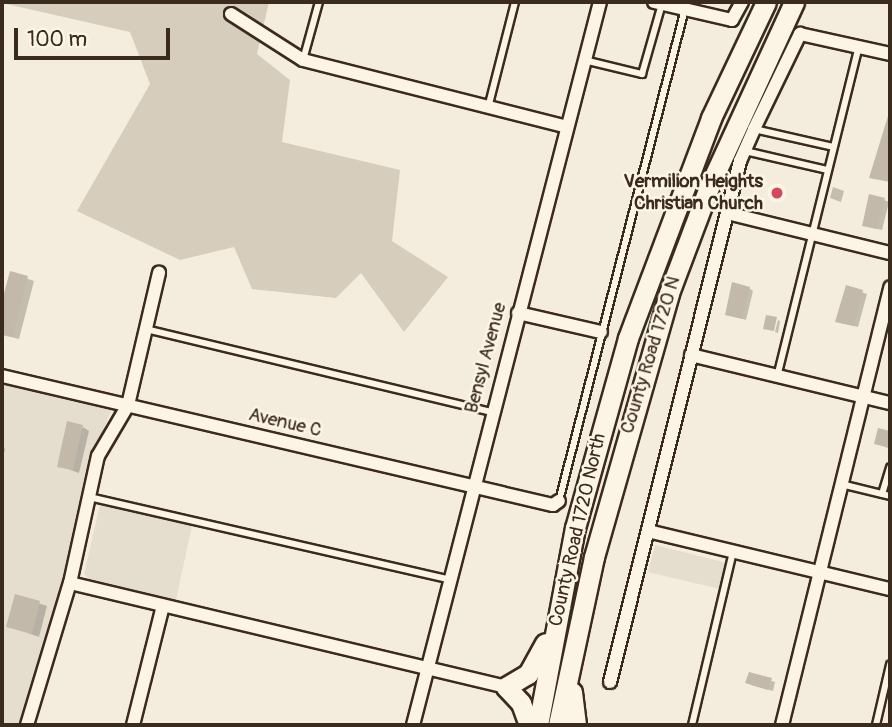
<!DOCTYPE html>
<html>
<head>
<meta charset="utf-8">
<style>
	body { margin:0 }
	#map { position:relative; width:892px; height:727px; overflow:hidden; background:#f4eddd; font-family:Pangolin,sans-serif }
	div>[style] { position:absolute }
	.built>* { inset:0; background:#e5ddce }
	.green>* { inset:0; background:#d6cdbd }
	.shadow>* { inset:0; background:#0003 }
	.building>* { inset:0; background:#c3b9aa }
	.roads { filter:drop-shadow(2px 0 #3b2a1e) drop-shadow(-2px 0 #3b2a1e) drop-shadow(0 2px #3b2a1e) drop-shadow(0 -2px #3b2a1e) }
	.lane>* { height:6px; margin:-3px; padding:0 3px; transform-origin:3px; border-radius:3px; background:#fcf5e5 }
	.street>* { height:12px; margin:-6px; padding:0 6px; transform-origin:6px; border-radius:6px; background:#fcf5e5 }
	.primary>* { height:19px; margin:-9.5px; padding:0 9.5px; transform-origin:9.5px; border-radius:9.5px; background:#fcf5e5 }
	.dots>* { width:19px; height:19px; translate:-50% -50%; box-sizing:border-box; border:4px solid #fcf5e5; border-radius:50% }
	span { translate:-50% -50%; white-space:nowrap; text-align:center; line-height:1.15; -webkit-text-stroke:5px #fcf5e5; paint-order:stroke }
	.poi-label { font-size:19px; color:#3b2a1e; font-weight:700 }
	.right { translate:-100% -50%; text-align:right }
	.street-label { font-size:19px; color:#3b2a1e }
	.frame { position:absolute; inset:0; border:4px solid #3b2a1e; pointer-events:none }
	.scale { position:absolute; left:14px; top:28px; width:156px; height:32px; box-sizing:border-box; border:4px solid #3b2a1e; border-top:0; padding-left:9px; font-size:21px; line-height:24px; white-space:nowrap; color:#3b2a1e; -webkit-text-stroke:5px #fcf5e5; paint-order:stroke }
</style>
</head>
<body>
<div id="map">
	<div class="built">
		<i style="clip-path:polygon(2px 384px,112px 409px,92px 455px,62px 588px,21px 725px,2px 725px)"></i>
		<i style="clip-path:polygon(101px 500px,193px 521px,176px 600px,90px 580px,84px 574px)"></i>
		<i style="clip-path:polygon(655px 545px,731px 564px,724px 590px,648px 572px)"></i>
	</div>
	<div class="green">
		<i style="clip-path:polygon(269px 2px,257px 54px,290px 80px,282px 142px,400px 170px,392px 241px,448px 277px,404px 332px,361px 273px,336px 298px,252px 289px,234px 247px,180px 260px,77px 211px,150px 84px,130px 32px,2px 3px)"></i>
	</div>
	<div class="shadow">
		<i style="clip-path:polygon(833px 187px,844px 191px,841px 202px,830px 198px)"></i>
		<i style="clip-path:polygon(884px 200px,889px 202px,882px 230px,868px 227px)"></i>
		<i style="clip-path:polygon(11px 273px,34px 281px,19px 339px,2px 335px,2px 308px)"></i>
		<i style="clip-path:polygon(847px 287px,867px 294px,858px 327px,841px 323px)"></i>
		<i style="clip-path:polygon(749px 288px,753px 291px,746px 320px,727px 314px)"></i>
		<i style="clip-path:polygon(778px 320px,780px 321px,778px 333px,775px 332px)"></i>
		<i style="clip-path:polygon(83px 427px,89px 431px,79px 473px,59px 466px)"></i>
		<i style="clip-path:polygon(879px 430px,890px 433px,890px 449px,876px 443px)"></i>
		<i style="clip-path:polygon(2px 447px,5px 449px,2px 462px)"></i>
		<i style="clip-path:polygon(16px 596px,47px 606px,39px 637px,8px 626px)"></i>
		<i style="clip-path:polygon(750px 674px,775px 682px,773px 691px,751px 685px)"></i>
	</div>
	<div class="building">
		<i style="clip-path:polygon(888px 116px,890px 116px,890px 182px,869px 178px)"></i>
		<i style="clip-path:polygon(869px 194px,885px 198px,877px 229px,862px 226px)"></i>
		<i style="clip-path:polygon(10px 271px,28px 276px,12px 337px,2px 334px,2px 301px)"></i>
		<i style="clip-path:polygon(732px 282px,750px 287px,742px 319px,725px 315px)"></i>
		<i style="clip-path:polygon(846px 285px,863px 290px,854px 326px,835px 322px)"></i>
		<i style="clip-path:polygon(766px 315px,777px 317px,774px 331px,763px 329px)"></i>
		<i style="clip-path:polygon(67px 421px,83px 425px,73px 470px,57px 467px)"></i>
		<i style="clip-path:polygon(878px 428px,890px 431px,886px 447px,874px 444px)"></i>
		<i style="clip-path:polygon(15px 594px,40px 601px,32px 634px,6px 627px)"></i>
		<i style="clip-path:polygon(749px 672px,772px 678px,768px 690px,745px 683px)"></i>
	</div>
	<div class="roads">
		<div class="lane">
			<i style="left:303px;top:60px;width:60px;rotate:-74.6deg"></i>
			<i style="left:584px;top:60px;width:60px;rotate:13.6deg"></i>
			<i style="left:642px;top:74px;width:73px;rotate:-74.1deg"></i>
			<i style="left:488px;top:108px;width:109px;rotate:-75.7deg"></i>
			<i style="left:754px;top:129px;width:81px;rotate:12.8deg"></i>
			<i style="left:745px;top:151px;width:84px;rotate:13deg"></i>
			<i style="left:146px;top:329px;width:356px;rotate:13.5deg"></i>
			<i style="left:777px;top:377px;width:341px;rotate:-76.1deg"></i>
			<i style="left:841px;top:484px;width:50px;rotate:13.8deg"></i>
			<i style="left:882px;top:494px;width:28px;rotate:-73deg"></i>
			<i style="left:89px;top:497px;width:368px;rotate:12.9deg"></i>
			<i style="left:559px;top:501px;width:508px;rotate:-75.64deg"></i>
			<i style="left:692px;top:725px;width:178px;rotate:-76.7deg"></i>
			<i style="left:876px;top:725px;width:62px;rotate:-76.9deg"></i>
		</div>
		<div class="street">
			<i style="left:654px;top:2px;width:80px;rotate:13deg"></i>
			<i style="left:732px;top:20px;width:21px;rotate:-61deg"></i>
			<i style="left:231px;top:14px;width:85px;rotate:32.6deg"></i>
			<i style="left:303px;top:60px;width:272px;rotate:14.2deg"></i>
			<i style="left:727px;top:213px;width:168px;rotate:13.8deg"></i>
			<i style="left:518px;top:313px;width:85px;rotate:12.9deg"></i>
			<i style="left:691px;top:355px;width:205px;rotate:13.6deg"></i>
			<i style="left:2px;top:376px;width:566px;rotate:13.18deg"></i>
			<i style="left:553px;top:505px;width:7px;rotate:-34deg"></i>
			<i style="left:648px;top:531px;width:249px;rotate:13.5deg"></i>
			<i style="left:70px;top:583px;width:448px;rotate:13.4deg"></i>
			<i style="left:610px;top:682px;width:537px;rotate:-75.99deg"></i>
			<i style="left:740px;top:161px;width:35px;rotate:-66deg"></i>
			<i style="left:754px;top:129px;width:106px;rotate:-64.2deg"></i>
			<i style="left:800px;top:34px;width:92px;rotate:12.5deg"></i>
			<i style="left:27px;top:725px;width:148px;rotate:-73.2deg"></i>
			<i style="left:70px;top:583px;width:130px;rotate:-77.6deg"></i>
			<i style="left:98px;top:456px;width:59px;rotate:-59.5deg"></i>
			<i style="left:128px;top:405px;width:136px;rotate:-76.8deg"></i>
			<i style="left:133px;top:725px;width:123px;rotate:-75.9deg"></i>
			<i style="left:413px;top:725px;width:747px;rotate:-75.5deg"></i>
			<i style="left:782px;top:725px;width:451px;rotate:-76.1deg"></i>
		</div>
		<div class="primary">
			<i style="left:572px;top:692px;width:33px;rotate:83deg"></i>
			<i style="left:529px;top:725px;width:23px;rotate:-110deg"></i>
			<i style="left:521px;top:703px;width:22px;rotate:-133deg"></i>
			<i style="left:506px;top:687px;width:26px;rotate:-31deg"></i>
			<i style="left:528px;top:674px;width:35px;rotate:-61deg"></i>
			<i style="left:538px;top:725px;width:200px;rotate:-79.4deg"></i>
			<i style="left:575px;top:528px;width:197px;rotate:-74.4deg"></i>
			<i style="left:628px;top:338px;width:235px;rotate:-69.3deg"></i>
			<i style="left:711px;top:118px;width:128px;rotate:-64.6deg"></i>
			<i style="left:558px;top:725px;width:172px;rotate:-77.9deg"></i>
			<i style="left:594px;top:557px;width:274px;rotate:-74.1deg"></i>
			<i style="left:669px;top:293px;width:113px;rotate:-69.3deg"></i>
			<i style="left:709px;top:187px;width:204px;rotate:-65.3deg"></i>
		</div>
	</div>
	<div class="dots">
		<i style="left:777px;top:193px;background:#d1495b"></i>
	</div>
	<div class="poi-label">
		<span class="right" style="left:763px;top:193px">Vermilion Heights<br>Christian Church</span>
	</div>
	<div class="street-label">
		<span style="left:651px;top:355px;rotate:-73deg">County Road 1720 N</span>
		<span style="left:486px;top:358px;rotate:-75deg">Bensyl Avenue</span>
		<span style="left:285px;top:423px;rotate:13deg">Avenue C</span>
		<span style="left:578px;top:530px;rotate:-77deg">County Road 1720 North</span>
	</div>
	<div class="frame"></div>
	<div class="scale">100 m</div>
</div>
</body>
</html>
